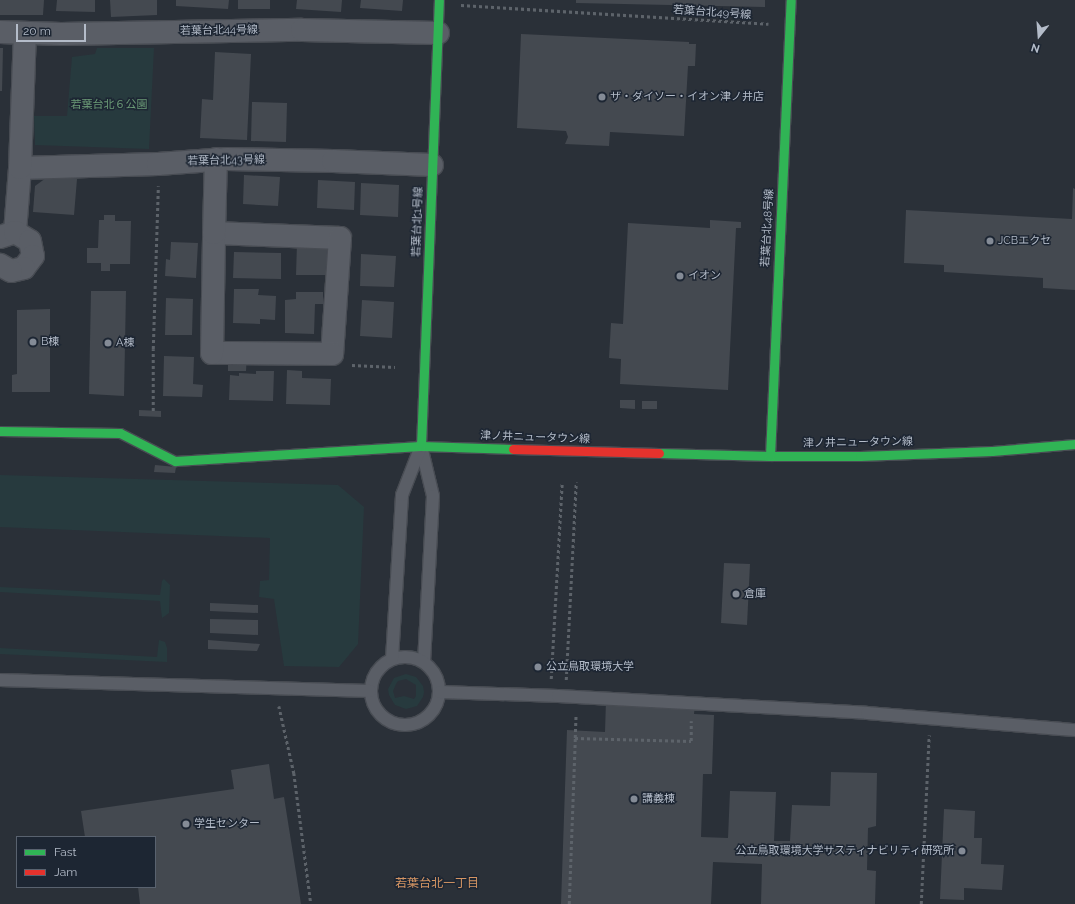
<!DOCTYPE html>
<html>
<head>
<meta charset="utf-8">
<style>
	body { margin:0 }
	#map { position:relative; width:1075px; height:904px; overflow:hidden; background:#2a3038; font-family:Raleway,"Noto Sans JP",sans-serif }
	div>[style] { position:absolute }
	.green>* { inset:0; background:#273a3e }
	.building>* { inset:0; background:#444950 }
	.path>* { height:2.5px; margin-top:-1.25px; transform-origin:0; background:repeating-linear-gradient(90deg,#5d636a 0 3px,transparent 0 6px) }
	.roads { filter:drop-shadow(1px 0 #484c53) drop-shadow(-1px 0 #484c53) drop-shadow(0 1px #484c53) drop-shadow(0 -1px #484c53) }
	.lane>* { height:12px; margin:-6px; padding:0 6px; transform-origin:6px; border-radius:6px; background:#5a5e66 }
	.lane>.ring { margin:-6px; padding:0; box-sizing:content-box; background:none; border:12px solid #5a5e66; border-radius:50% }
	.street>* { height:22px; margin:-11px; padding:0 11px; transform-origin:11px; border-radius:11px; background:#5a5e66 }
	.fast>* { height:9px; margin:-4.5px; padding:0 4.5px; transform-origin:4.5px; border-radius:4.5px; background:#30b455 }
	.jam>* { height:9px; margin:-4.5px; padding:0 4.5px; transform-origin:4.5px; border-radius:4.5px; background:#e5322d }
	.dots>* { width:11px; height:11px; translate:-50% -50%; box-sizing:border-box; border:2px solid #1d2633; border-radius:50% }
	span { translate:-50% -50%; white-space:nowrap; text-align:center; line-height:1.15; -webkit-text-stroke:3px #1d2633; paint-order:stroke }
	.street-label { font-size:11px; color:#b4bcc9 }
	.poi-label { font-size:11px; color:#b4bcc9 }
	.left { translate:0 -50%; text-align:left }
	.right { translate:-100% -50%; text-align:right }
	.park-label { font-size:11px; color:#6b9a76 }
	.neighbourhood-label { font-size:12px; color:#d59563 }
	.legend { position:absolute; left:16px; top:836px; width:140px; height:52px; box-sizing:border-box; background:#1d2633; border:1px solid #59626f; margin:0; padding:5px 7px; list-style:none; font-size:12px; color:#b4bcc9 }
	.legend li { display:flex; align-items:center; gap:8px; height:20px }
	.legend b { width:20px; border:1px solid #59626f }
	.north { position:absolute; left:1019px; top:16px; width:40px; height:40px; -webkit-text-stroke:3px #1d2633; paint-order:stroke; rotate:197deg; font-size:11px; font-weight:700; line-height:16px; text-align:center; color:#b4bcc9 }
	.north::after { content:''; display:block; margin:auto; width:14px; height:18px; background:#b4bcc9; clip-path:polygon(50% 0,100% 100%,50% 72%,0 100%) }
	.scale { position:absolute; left:16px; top:24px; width:70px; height:18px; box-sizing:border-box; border:2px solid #b4bcc9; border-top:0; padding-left:5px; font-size:12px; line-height:14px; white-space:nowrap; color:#b4bcc9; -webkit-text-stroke:3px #1d2633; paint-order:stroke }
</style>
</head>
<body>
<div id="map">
	<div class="green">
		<i style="clip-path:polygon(97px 48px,154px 48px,149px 149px,35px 145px,34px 116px,67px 116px,72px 57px,95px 54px)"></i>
		<i style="clip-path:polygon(0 475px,338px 485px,364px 507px,358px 644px,339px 667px,284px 666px,274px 599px,259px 597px,260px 581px,269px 580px,270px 538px,0 527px)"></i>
		<i style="clip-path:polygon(164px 579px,170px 585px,169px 613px,162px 618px,160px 601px,0 592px,0 587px,160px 595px,162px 581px)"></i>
		<i style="clip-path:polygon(159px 640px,165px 642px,167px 648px,167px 662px,0 654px,0 648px,157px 657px)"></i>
		<i style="clip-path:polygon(evenodd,406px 674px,416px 677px,423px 686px,424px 692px,423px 697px,417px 706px,406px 709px,395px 705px,389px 695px,388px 689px,394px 678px,406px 674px,406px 679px,416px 685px,416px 696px,414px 699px,404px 696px,395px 698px,393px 691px,396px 684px,398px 681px,406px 679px)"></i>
	</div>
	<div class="building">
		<i style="clip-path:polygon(0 0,44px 0,43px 15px,0 15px)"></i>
		<i style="clip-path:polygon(57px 0,95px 0,95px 12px,56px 11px)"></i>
		<i style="clip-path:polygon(110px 0,157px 0,157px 15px,111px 17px)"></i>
		<i style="clip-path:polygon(176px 0,229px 0,228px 9px,176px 6px)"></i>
		<i style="clip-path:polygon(238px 0,270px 0,270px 9px,238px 9px)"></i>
		<i style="clip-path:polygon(297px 0,342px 0,341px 12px,296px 9px)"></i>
		<i style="clip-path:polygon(361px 0,403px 0,402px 11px,360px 8px)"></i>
		<i style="clip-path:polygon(576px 0,765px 0,765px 7px,576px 3px)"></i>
		<i style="clip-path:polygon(521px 34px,689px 42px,689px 44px,696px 44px,695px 66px,688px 66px,684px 136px,610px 132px,609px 146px,565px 144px,568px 137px,566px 131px,517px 128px)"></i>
		<i style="clip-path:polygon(0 48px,3px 48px,2px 91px,0 91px)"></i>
		<i style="clip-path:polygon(215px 52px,251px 54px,247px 140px,200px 138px,202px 99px,213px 100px)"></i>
		<i style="clip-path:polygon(252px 102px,287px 103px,286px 142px,251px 141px)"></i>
		<i style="clip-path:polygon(244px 175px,280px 177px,278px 206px,243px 204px)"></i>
		<i style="clip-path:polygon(46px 178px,77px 179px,74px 215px,33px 212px,35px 186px)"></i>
		<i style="clip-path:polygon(318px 180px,355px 182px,354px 210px,317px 208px)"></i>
		<i style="clip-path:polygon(361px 183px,399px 185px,398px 217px,360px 215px)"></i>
		<i style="clip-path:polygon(1073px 188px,1075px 189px,1075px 290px,1043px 288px,1043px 278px,944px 272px,944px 265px,904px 263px,906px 210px,1072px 219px)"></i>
		<i style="clip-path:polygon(104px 215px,115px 215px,115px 221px,131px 221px,130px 264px,110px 264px,110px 271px,101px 271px,101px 263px,87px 263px,87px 248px,98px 248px,99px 220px,104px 220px)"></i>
		<i style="clip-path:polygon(710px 220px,741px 222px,741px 228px,736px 228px,728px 390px,620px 384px,621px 359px,609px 358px,611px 323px,623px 324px,628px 223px,710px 228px)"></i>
		<i style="clip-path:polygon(171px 242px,198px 243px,196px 278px,165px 276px,166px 259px,170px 260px)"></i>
		<i style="clip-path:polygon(297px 243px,332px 243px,332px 275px,296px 275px)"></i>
		<i style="clip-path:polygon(234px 252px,281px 253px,281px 279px,233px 278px)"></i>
		<i style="clip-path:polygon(361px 254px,396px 256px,394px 287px,360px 286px)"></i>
		<i style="clip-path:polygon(234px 289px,259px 289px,258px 295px,276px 296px,275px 320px,260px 319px,260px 324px,233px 323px)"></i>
		<i style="clip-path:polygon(91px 291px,126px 291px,124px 396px,89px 394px)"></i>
		<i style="clip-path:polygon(296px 292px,323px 292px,323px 304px,315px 304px,314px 334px,285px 333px,285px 300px,296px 299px)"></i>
		<i style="clip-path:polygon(166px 298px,193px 299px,192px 335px,165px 335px)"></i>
		<i style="clip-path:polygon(362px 300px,394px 302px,392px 338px,360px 336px)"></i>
		<i style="clip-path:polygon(50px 309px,50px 392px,12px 392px,12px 375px,17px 374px,17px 310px)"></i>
		<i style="clip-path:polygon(228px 353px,247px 353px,246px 371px,228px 371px)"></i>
		<i style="clip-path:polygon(164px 356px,194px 357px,193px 384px,203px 385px,202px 397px,163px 396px)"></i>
		<i style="clip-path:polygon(287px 370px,302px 371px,302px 378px,331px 379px,330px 405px,286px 404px)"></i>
		<i style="clip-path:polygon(256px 371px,274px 371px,273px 401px,229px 400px,230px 375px,239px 376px,239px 373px,256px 374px)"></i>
		<i style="clip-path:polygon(620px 400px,635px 400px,635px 409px,620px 408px)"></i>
		<i style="clip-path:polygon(642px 401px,657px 401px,657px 409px,642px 409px)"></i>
		<i style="clip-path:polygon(139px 410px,161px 411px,161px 417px,139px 416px)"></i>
		<i style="clip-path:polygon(155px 465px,176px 467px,175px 473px,154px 472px)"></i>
		<i style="clip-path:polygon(724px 563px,750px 564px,747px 625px,721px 623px)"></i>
		<i style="clip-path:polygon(210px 603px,258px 605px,258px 613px,210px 611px)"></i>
		<i style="clip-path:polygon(210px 619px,258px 620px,258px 635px,210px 633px)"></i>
		<i style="clip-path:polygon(208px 640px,260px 644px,257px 651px,208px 649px)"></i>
		<i style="clip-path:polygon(606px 700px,695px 704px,694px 714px,714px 715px,712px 774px,703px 774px,701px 837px,728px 838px,730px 791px,776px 792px,774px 841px,790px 841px,792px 805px,830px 806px,831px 772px,877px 773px,876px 826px,868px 828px,867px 870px,876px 871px,875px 904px,761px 904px,762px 864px,713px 862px,711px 904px,561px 904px,567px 730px,605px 732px)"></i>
		<i style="clip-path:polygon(269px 764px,274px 799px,284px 797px,301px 904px,140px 904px,138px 887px,155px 887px,155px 837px,85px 837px,81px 811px,234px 789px,231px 770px)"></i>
		<i style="clip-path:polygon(944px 809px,975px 811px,974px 838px,982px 838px,981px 864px,1004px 865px,1002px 890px,964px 888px,964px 900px,940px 899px)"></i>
	</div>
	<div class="path">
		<i style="left:461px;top:5px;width:308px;rotate:3.5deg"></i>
		<i style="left:352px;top:365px;width:43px;rotate:2.7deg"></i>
		<i style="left:153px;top:411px;width:62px;rotate:-90deg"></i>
		<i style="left:153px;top:349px;width:163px;rotate:-88.2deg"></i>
		<i style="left:551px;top:679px;width:197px;rotate:-86.8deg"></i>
		<i style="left:566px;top:680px;width:198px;rotate:-87.1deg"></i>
		<i style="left:279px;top:706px;width:69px;rotate:77.4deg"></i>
		<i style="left:294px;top:773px;width:132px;rotate:82.6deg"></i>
		<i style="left:575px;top:738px;width:23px;rotate:-88deg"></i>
		<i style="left:569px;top:904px;width:166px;rotate:-87.9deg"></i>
		<i style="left:575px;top:738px;width:116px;rotate:1.5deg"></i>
		<i style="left:691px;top:741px;width:20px;rotate:-90deg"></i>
		<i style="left:921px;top:904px;width:169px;rotate:-87.3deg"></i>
	</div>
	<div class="roads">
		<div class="lane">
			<i style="left:421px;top:446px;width:51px;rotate:76.5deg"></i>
			<i style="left:433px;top:496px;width:166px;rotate:93.1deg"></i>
			<i class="ring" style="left:371px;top:657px;width:56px;height:56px"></i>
			<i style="left:392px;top:659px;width:164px;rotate:-86.5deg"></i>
			<i style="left:402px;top:495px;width:53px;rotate:-68.8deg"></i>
			<i style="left:0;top:680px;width:370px;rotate:1.7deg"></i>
			<i style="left:440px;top:692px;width:118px;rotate:1.9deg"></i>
			<i style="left:558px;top:696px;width:309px;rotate:3.1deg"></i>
			<i style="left:867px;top:713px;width:209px;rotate:4.7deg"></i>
		</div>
		<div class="street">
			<i style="left:0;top:32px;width:61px;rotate:1.9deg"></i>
			<i style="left:61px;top:34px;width:241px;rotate:-1deg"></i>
			<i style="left:302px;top:30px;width:136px;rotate:1.3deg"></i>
			<i style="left:20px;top:168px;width:138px;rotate:-1.7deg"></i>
			<i style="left:158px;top:164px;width:69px;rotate:-4.1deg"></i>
			<i style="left:227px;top:159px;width:106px;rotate:1.1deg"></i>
			<i style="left:333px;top:161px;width:99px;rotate:2.3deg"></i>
			<i style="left:15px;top:232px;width:64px;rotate:-85.5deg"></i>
			<i style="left:20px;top:168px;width:135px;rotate:-87.9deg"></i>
			<i style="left:214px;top:233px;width:126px;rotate:2.3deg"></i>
			<i style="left:340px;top:238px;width:116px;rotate:93.9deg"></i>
			<i style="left:332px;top:354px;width:120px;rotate:-179.5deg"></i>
			<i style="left:212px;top:353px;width:120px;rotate:-89deg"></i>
			<i style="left:214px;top:233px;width:74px;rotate:-88.5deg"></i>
			<i style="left:0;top:237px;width:16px;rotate:-18deg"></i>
			<i style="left:15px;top:232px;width:17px;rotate:31deg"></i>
			<i style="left:30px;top:241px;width:15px;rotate:79deg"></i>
			<i style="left:33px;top:256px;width:15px;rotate:127deg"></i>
			<i style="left:24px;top:268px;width:13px;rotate:167deg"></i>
			<i style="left:11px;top:271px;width:13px;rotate:-151deg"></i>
		</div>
		<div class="fast">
			<i style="left:0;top:431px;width:120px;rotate:1deg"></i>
			<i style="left:120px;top:433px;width:62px;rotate:27deg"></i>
			<i style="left:175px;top:461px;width:246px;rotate:-3.5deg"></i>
			<i style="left:421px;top:446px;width:92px;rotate:1.9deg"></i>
			<i style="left:421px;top:446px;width:446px;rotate:-87.7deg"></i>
			<i style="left:659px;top:453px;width:111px;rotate:1.5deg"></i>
			<i style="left:770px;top:456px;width:90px"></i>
			<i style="left:860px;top:456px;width:132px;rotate:-2.2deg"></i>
			<i style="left:992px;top:451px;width:83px;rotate:-4.8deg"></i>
			<i style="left:770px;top:456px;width:456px;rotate:-87.4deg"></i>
		</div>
		<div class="jam">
			<i style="left:513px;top:449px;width:146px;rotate:1.6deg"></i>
		</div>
	</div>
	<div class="dots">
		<i style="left:602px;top:97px;background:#848b96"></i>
		<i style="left:990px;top:241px;background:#848b96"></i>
		<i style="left:680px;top:276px;background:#848b96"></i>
		<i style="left:33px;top:342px;background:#848b96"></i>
		<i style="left:108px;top:343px;background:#848b96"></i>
		<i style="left:736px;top:594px;background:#848b96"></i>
		<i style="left:538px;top:667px;background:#848b96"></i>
		<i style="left:634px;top:799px;background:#848b96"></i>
		<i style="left:186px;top:824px;background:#848b96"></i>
		<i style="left:962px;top:851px;background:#848b96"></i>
	</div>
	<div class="street-label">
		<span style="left:712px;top:13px;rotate:4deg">若葉台北49号線</span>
		<span style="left:219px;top:31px;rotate:-1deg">若葉台北44号線</span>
		<span style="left:226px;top:161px;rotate:-1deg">若葉台北43号線</span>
		<span style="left:418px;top:222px;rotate:-88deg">若葉台北1号線</span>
		<span style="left:768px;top:228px;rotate:-87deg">若葉台北48号線</span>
		<span style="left:535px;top:438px;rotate:2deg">津ノ井ニュータウン線</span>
		<span style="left:858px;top:443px;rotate:-1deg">津ノ井ニュータウン線</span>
	</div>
	<div class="poi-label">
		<span class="left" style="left:610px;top:97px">ザ・ダイソー・イオン津ノ井店</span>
		<span class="left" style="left:998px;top:241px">JCBエクセ</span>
		<span class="left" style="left:688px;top:276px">イオン</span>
		<span class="left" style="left:41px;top:342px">B棟</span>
		<span class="left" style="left:116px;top:343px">A棟</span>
		<span class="left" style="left:744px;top:594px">倉庫</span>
		<span class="left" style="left:546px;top:667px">公立鳥取環境大学</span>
		<span class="left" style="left:642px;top:799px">講義棟</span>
		<span class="left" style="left:194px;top:824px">学生センター</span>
		<span class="right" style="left:954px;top:851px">公立鳥取環境大学サスティナビリティ研究所</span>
	</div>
	<div class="park-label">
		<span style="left:109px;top:105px">若葉台北６公園</span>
	</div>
	<div class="neighbourhood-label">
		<span style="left:437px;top:884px">若葉台北一丁目</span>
	</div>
	<ul class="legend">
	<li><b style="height:5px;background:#30b455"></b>Fast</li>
	<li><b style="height:5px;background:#e5322d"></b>Jam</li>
	</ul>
	<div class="north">N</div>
	<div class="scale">20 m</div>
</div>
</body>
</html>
